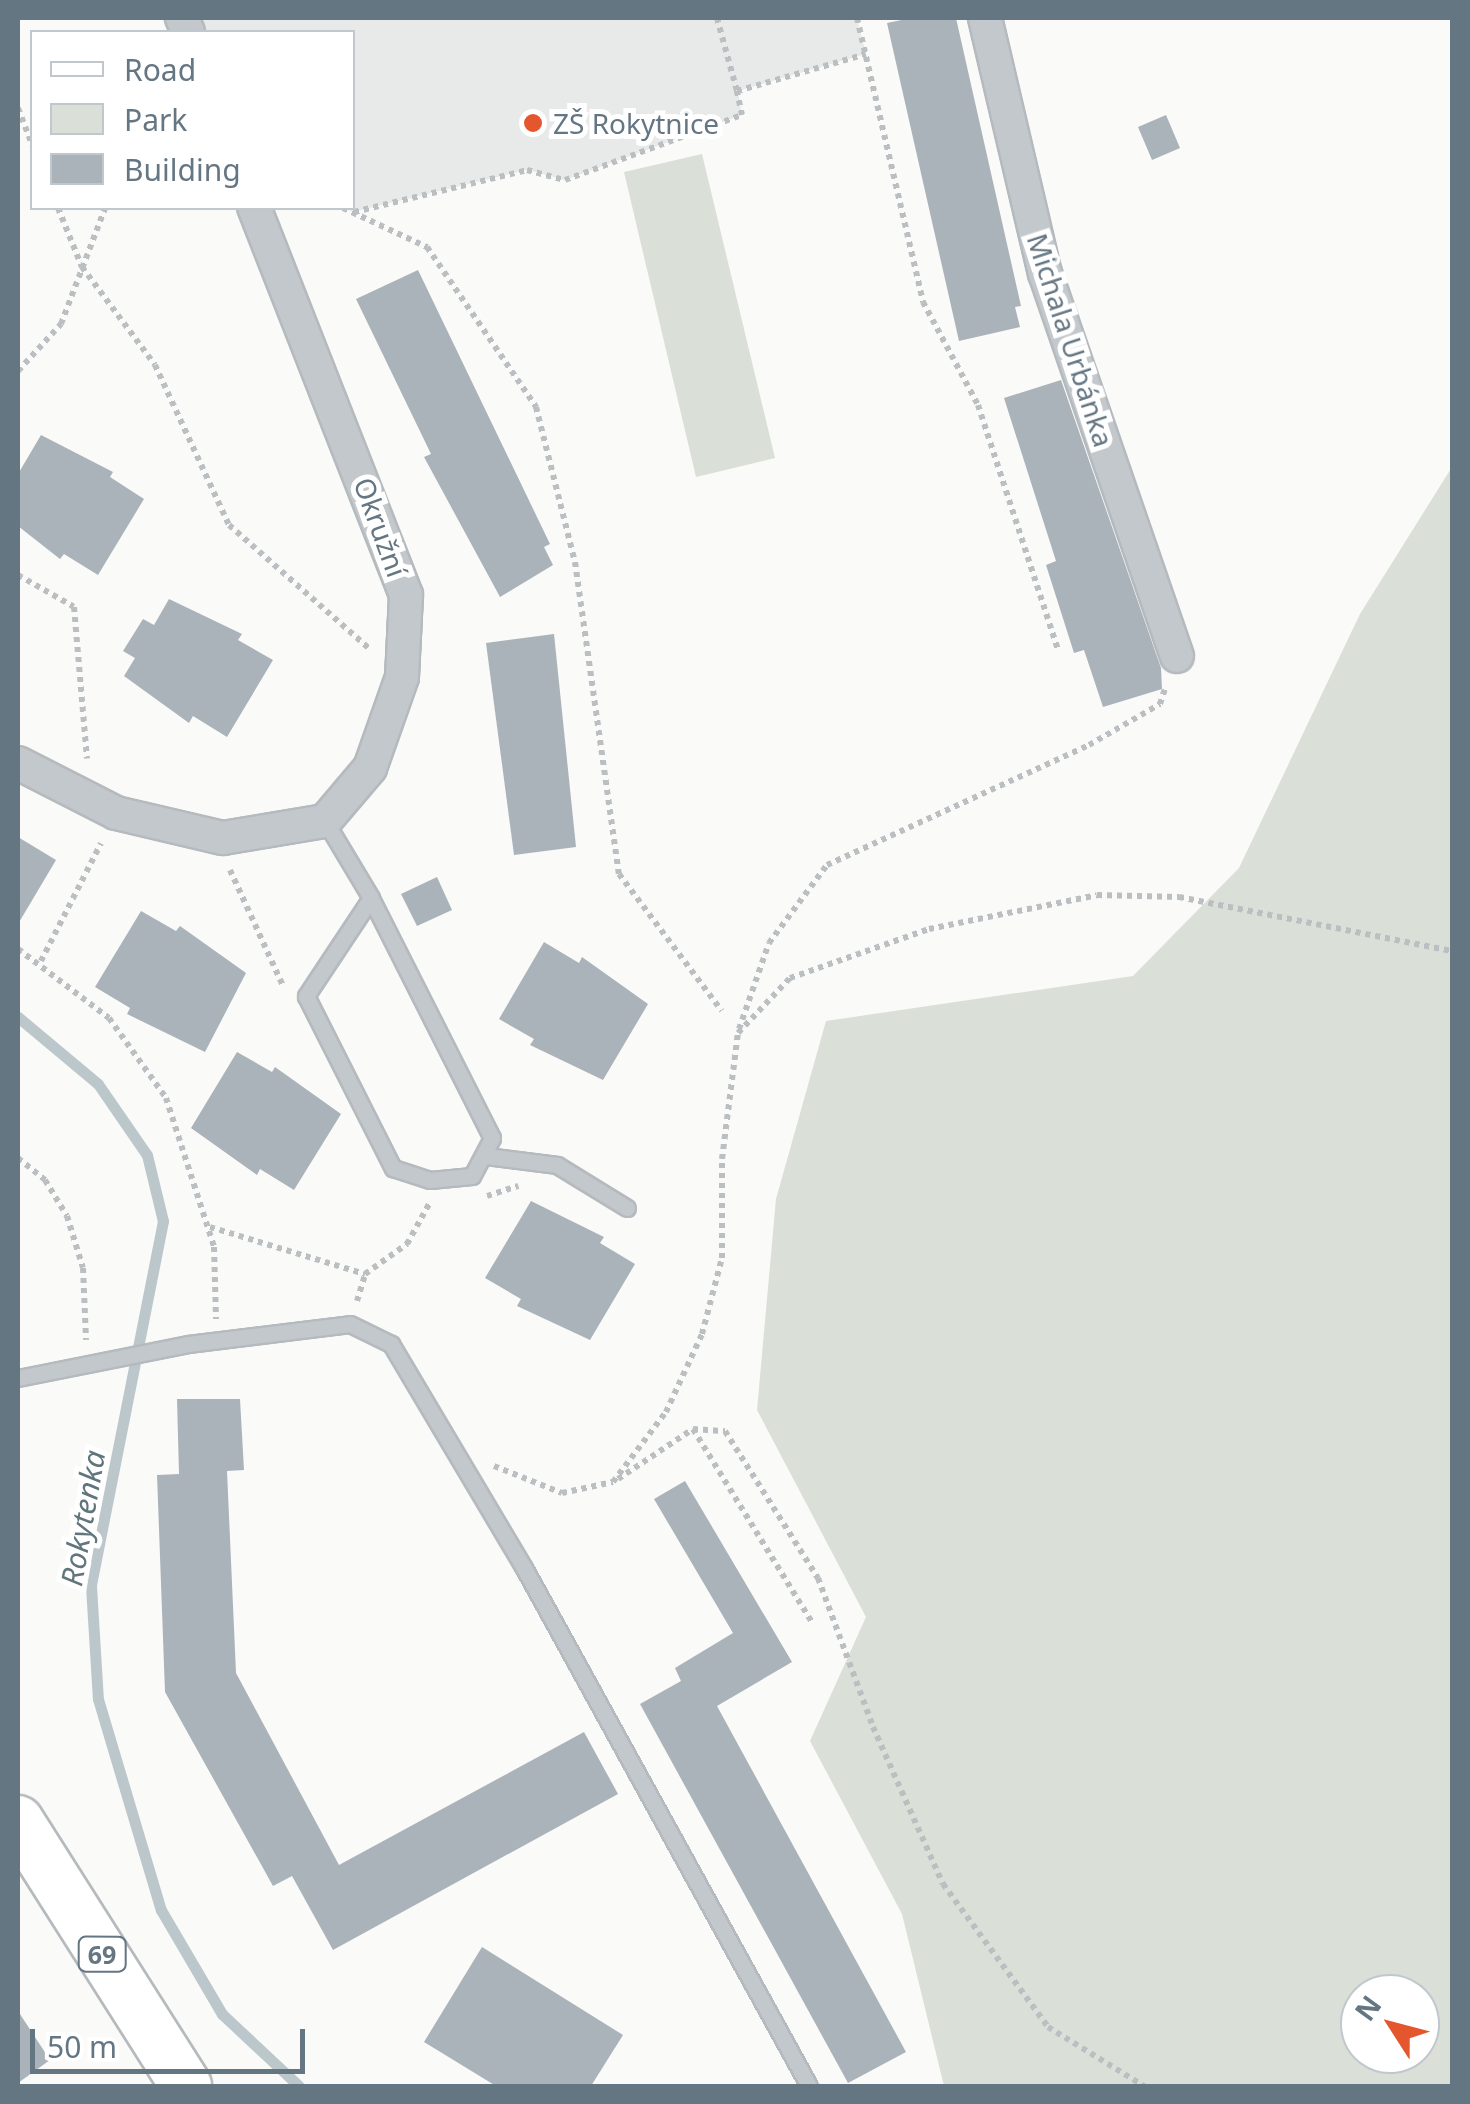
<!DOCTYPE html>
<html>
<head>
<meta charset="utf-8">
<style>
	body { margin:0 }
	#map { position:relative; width:1470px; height:2104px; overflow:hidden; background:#fafaf8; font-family:"Noto Sans",sans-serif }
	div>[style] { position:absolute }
	.built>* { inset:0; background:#e8e9e9 }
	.green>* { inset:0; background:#dadfd7 }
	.stream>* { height:11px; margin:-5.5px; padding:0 5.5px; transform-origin:5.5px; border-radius:5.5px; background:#bbc7cb }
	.building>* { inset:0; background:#aab3b9 }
	.path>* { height:6px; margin-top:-3px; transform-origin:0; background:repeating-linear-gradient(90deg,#bbbfc2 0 5px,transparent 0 10px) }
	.roads { filter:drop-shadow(2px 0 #b5babe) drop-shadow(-2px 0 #b5babe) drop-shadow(0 2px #b5babe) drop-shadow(0 -2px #b5babe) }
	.lane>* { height:15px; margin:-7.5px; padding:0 7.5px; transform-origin:7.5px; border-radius:7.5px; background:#c3c8cc }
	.street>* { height:32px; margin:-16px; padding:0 16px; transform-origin:16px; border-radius:16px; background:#c3c8cc }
	.primary>* { height:50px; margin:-25px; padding:0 25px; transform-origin:25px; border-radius:25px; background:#fff }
	.dots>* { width:28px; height:28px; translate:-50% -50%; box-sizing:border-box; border:5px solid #fff; border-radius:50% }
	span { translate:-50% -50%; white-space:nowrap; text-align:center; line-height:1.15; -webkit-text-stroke:10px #fff; paint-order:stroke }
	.shield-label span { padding:2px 8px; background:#fff; border:2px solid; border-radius:8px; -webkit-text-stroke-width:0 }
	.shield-label { font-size:25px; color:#657683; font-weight:700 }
	.poi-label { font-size:28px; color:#657683 }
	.left { translate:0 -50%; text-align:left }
	.street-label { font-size:28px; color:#657683 }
	.water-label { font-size:30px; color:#60757c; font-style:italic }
	.frame { position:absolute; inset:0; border:20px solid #657683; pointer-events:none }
	.legend { position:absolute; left:30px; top:30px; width:325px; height:180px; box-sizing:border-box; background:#fff; border:2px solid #c1c8cd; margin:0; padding:12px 18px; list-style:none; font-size:30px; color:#657683 }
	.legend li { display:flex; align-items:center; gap:20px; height:50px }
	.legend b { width:50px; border:2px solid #c1c8cd }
	.north { position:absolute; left:1340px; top:1974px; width:100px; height:100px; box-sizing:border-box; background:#fff; border:2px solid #c1c8cd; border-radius:50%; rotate:306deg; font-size:28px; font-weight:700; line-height:40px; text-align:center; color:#657683 }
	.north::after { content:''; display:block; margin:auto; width:35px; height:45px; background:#e4572e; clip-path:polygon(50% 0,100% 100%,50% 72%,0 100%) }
	.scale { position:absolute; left:30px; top:2029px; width:275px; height:45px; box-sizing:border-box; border:5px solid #657683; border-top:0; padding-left:12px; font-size:30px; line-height:35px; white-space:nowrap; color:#657683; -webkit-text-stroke:8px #fff; paint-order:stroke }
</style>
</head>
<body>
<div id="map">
	<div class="built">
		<i style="clip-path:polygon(181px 18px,857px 18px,866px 54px,738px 91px,742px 115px,565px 180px,527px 170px,353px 212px,343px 208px,352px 208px,352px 32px,187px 32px)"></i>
	</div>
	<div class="green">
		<i style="clip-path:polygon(702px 154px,775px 458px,696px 477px,624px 172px)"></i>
		<i style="clip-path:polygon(evenodd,1452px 467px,1452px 2086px,944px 2086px,902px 1914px,810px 1741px,866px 1617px,757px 1410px,776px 1199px,826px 1021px,1133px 976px,1239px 868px,1360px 614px,1452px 467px,1420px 1994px,1420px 2054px,1360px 2054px,1360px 1994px,1420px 1994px)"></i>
	</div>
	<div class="stream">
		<i style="left:18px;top:1017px;width:104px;rotate:39.9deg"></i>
		<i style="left:98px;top:1084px;width:86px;rotate:55.4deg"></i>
		<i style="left:147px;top:1155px;width:68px;rotate:76.4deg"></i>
		<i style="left:163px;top:1221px;width:372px;rotate:101.2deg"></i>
		<i style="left:91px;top:1586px;width:113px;rotate:86.5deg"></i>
		<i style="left:98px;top:1699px;width:220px;rotate:73.4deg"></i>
		<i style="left:161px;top:1910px;width:121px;rotate:59.6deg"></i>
		<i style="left:222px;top:2014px;width:105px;rotate:43.1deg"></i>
	</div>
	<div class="building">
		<i style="clip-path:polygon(911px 18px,956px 18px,1021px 306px,1015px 307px,1020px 327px,959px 341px,887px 23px)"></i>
		<i style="clip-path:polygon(1166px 115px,1180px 148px,1152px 160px,1138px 127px)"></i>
		<i style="clip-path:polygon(418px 270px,550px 544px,544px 547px,553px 565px,500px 597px,424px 457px,431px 454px,356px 299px)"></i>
		<i style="clip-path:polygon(1061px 380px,1161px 668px,1162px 689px,1103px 707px,1084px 650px,1074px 653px,1046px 565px,1056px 561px,1004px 398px)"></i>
		<i style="clip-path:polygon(41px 435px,113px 472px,110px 477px,144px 499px,98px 575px,64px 554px,60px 559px,18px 526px,18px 474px)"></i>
		<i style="clip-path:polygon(169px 599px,242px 634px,238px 640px,273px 660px,227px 737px,193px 716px,189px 723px,124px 676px,135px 658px,123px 651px,143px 619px,154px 625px)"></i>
		<i style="clip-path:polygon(554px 634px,576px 847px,514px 855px,486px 643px)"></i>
		<i style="clip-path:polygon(18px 837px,56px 860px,18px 924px)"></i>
		<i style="clip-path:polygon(437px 877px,452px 910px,417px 926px,401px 894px)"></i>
		<i style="clip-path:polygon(141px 911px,176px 931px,180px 926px,246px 973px,205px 1052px,127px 1014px,130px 1008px,95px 987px)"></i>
		<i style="clip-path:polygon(544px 942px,579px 963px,582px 957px,648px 1004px,603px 1080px,530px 1045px,534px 1039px,499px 1019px)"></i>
		<i style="clip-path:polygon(237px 1052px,272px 1072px,275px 1067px,341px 1114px,294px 1190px,260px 1169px,257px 1175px,191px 1128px)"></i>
		<i style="clip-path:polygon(531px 1201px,604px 1237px,600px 1243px,635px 1264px,590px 1340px,517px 1306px,521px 1299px,485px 1278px)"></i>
		<i style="clip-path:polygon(177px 1399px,240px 1399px,244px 1470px,227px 1471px,236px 1673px,339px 1865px,584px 1732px,618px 1794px,333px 1950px,292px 1876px,273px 1886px,165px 1692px,157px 1475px,179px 1474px)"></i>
		<i style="clip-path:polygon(685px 1481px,792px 1662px,717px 1706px,906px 2052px,848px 2083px,640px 1704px,681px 1681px,675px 1668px,733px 1633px,654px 1499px)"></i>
		<i style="clip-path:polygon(482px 1947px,623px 2035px,591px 2086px,496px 2086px,424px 2042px)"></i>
		<i style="clip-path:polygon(18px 2011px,50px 2060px,18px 2083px)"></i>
	</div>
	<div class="path">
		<i style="left:717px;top:18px;width:76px;rotate:74.7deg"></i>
		<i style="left:737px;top:91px;width:134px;rotate:-16deg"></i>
		<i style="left:857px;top:18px;width:292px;rotate:76.9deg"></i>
		<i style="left:923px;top:302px;width:117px;rotate:61.9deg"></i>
		<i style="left:978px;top:405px;width:258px;rotate:71.9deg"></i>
		<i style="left:18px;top:108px;width:40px;rotate:69deg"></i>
		<i style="left:58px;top:208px;width:64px;rotate:67.9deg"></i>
		<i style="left:82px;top:267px;width:122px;rotate:53.3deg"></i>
		<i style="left:155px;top:365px;width:176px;rotate:65.2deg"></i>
		<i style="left:229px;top:525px;width:189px;rotate:41.4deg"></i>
		<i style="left:343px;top:208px;width:93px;rotate:24.9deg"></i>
		<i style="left:427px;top:247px;width:194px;rotate:55.7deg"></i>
		<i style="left:536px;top:407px;width:160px;rotate:75.9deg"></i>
		<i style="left:575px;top:562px;width:315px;rotate:82deg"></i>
		<i style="left:619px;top:874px;width:171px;rotate:53.1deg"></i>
		<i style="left:354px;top:212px;width:178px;rotate:-13.6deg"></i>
		<i style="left:527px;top:170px;width:39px;rotate:15deg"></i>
		<i style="left:565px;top:180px;width:189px;rotate:-20.2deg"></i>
		<i style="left:742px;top:115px;width:25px;rotate:-102deg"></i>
		<i style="left:18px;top:371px;width:64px;rotate:-47.5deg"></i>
		<i style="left:61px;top:324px;width:124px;rotate:-69.2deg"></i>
		<i style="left:18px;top:575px;width:64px;rotate:29.7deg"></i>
		<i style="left:74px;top:607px;width:152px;rotate:85.1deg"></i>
		<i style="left:230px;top:870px;width:128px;rotate:65.4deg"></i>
		<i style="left:18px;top:949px;width:114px;rotate:37.2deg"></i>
		<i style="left:109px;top:1018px;width:98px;rotate:54.5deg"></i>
		<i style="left:166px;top:1098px;width:157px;rotate:72.1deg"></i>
		<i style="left:214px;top:1247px;width:72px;rotate:88.4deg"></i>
		<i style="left:41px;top:961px;width:132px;rotate:-63deg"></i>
		<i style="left:739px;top:1029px;width:91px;rotate:-70.8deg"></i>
		<i style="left:769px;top:943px;width:97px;rotate:-53.4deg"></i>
		<i style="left:827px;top:865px;width:288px;rotate:-24.6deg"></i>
		<i style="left:1089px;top:745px;width:82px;rotate:-30deg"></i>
		<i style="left:1160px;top:704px;width:20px;rotate:-72deg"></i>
		<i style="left:18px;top:1158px;width:35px;rotate:39deg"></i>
		<i style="left:45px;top:1180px;width:42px;rotate:58.6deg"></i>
		<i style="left:67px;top:1216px;width:54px;rotate:72.9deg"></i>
		<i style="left:83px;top:1268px;width:72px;rotate:87.6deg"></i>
		<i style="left:487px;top:1196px;width:33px;rotate:-18deg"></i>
		<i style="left:210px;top:1227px;width:162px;rotate:16.9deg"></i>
		<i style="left:365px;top:1274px;width:52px;rotate:-35.5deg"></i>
		<i style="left:407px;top:1244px;width:46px;rotate:-61.2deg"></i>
		<i style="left:357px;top:1301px;width:28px;rotate:-73deg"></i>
		<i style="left:693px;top:1429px;width:32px;rotate:4deg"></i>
		<i style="left:725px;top:1431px;width:174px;rotate:57.7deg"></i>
		<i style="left:818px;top:1578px;width:159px;rotate:69.7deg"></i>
		<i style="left:873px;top:1727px;width:172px;rotate:66deg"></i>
		<i style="left:943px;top:1884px;width:177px;rotate:53.7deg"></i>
		<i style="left:1048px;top:2027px;width:113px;rotate:31.6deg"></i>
		<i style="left:494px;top:1466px;width:73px;rotate:21.7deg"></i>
		<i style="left:562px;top:1493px;width:52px;rotate:-12.2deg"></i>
		<i style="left:613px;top:1482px;width:88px;rotate:-52.9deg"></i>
		<i style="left:666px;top:1412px;width:86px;rotate:-65.2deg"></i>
		<i style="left:702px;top:1334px;width:79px;rotate:-75.3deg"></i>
		<i style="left:722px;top:1258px;width:99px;rotate:-90deg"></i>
		<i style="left:722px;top:1159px;width:127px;rotate:-82.8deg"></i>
		<i style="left:738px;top:1033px;width:76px;rotate:-46.6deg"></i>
		<i style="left:790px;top:978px;width:147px;rotate:-19.4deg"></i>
		<i style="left:929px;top:929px;width:171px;rotate:-11.4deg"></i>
		<i style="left:1097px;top:895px;width:82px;rotate:1.4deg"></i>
		<i style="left:1179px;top:897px;width:278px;rotate:11.2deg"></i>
		<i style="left:618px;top:1479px;width:90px;rotate:-33.7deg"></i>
		<i style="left:693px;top:1429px;width:229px;rotate:58.4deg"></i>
	</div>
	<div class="roads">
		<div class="lane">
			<i style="left:325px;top:821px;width:90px;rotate:59.1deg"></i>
			<i style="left:371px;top:898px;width:118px;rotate:123.6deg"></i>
			<i style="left:306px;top:996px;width:193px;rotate:63.2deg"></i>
			<i style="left:393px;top:1168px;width:39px;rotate:18deg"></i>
			<i style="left:430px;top:1180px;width:42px;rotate:-5.4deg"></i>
			<i style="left:472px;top:1176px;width:43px;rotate:-62.2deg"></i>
			<i style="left:492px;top:1138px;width:269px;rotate:-116.8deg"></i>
			<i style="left:486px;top:1156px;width:72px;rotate:7.2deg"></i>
			<i style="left:557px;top:1165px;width:82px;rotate:31.6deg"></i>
			<i style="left:18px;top:1378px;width:173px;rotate:-11.3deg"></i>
			<i style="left:188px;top:1344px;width:163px;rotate:-7deg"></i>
			<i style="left:350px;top:1324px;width:46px;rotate:26deg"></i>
			<i style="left:391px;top:1344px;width:261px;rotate:59.3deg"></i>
			<i style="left:524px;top:1568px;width:591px;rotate:61.18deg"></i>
		</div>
		<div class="street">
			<i style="left:182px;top:18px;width:15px;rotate:67deg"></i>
			<i style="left:985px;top:18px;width:262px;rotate:76.8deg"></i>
			<i style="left:1045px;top:273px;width:405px;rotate:71deg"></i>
			<i style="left:18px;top:763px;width:110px;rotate:27deg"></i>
			<i style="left:116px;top:813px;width:110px;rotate:13.2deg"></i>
			<i style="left:223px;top:838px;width:103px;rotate:-9.5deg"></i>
			<i style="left:325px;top:821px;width:70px;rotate:-49.7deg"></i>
			<i style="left:370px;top:768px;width:96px;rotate:-70.6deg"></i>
			<i style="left:402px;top:677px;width:82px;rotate:-87.2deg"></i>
			<i style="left:406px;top:595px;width:416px;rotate:-111.4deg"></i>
		</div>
		<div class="primary">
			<i style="left:18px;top:1821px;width:314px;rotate:57.6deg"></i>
		</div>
	</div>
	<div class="dots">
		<i style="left:533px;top:123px;background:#e4572e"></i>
	</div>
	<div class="shield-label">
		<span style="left:102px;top:1954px">69</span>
	</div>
	<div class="poi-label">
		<span class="left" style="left:553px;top:123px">ZŠ Rokytnice</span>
	</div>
	<div class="street-label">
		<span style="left:1071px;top:340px;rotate:72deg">Michala Urbánka</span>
		<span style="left:381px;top:527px;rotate:70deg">Okružní</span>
	</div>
	<div class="water-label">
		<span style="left:83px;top:1518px;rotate:-80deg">Rokytenka</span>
	</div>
	<div class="frame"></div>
	<ul class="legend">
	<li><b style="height:12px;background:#fff"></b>Road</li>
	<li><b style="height:28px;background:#dadfd7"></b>Park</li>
	<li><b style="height:28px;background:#aab3b9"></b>Building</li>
	</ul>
	<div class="north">N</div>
	<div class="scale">50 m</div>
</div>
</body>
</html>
